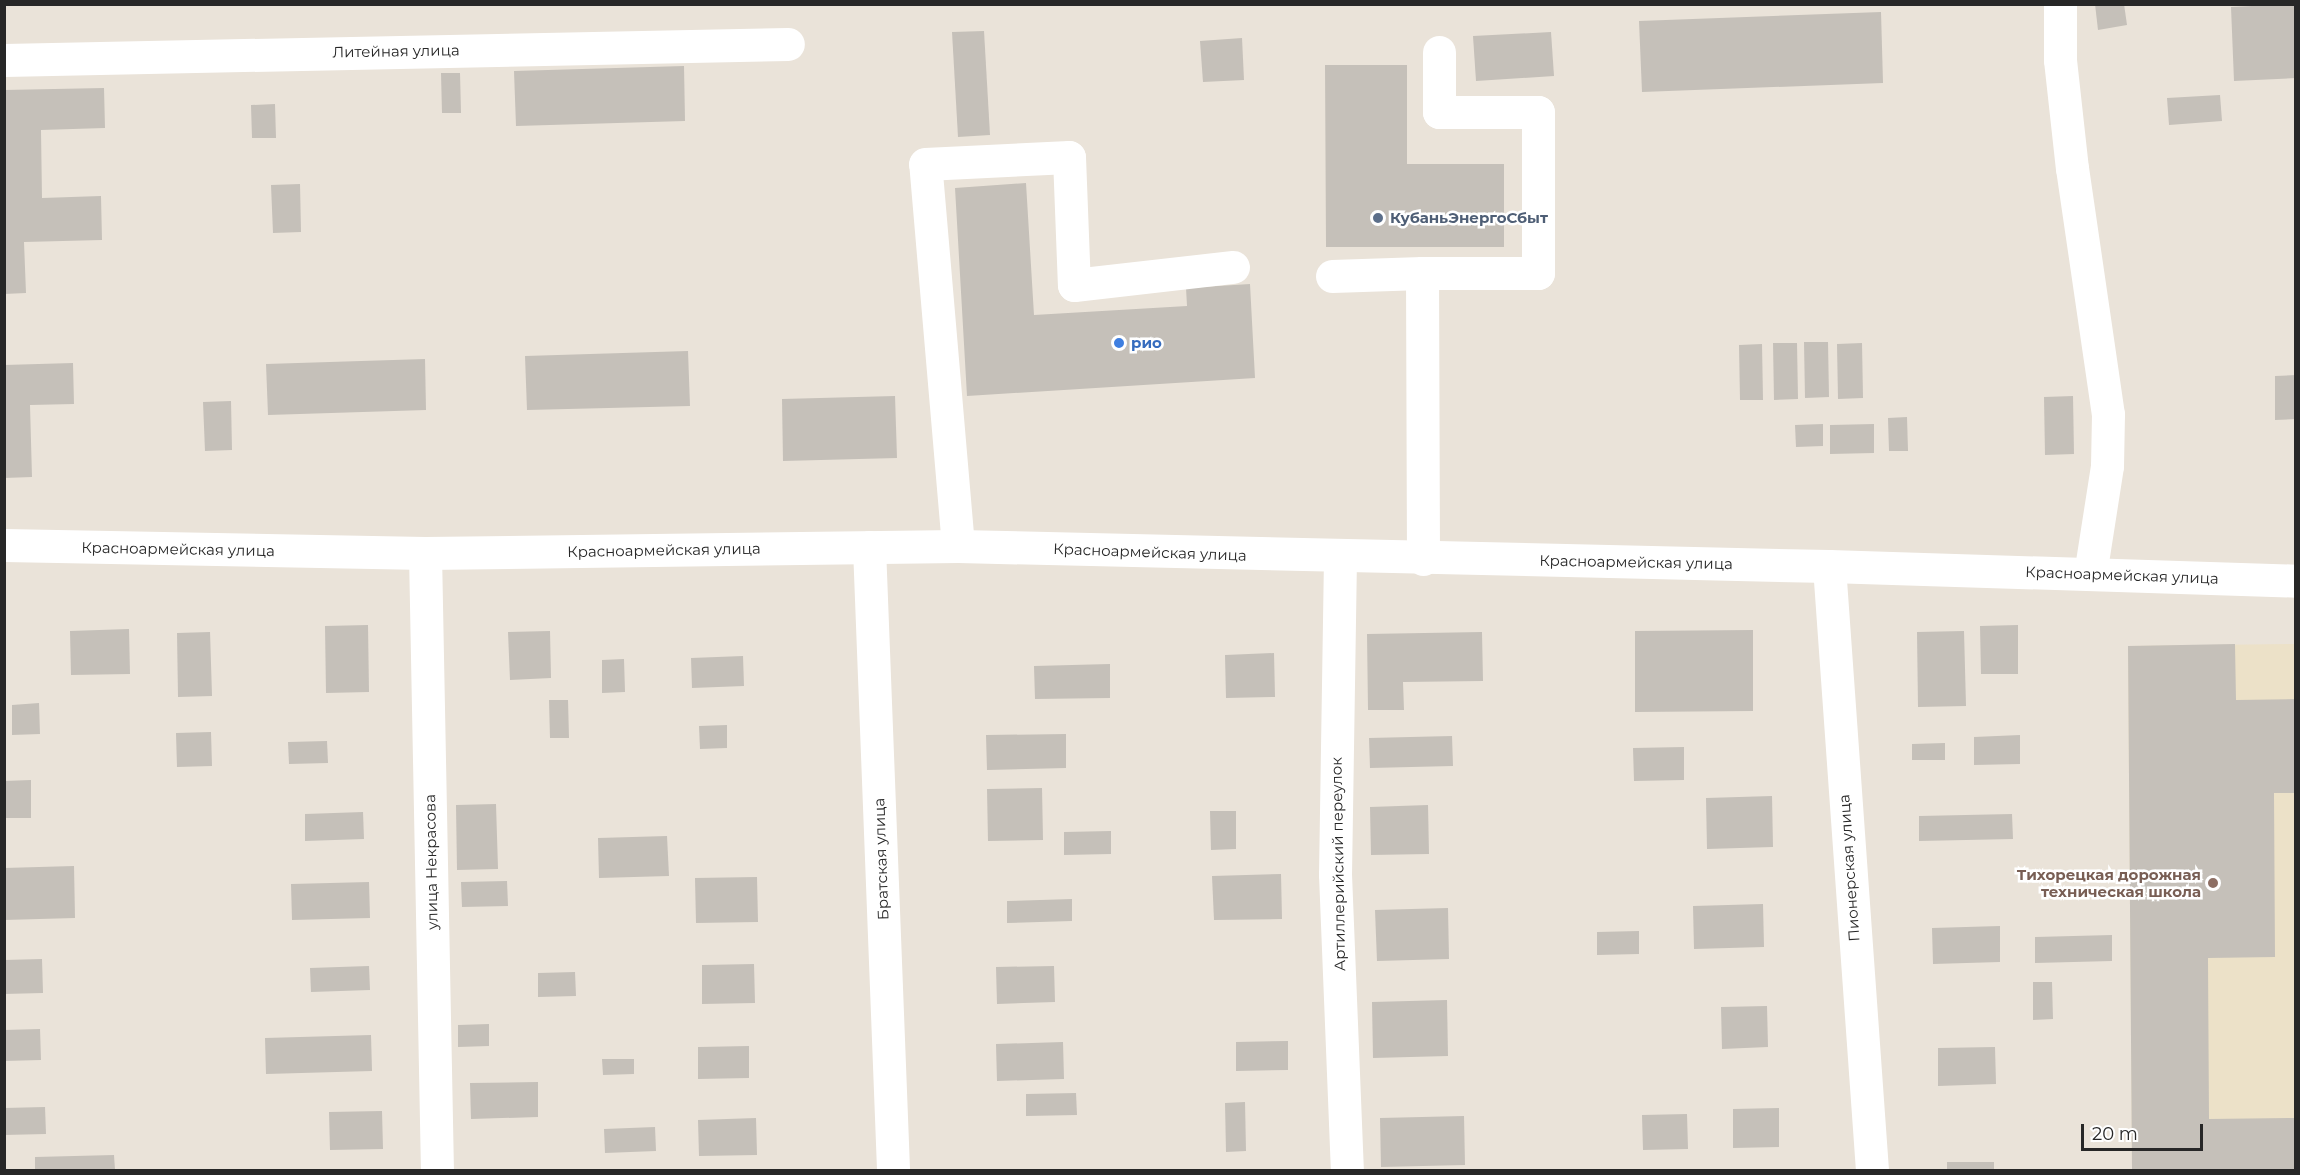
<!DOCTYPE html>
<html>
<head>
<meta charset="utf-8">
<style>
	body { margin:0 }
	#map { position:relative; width:2300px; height:1175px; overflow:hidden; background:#eae3d9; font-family:Montserrat,sans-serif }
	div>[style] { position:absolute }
	.education>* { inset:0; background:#ece1c8 }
	.building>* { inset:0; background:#c5c0b9 }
	.minor>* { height:33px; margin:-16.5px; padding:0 16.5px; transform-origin:16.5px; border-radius:16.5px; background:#fff }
	.dots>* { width:16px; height:16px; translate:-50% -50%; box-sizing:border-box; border:3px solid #fff; border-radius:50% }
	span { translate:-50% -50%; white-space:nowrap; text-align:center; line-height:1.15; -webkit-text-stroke:5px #fff; paint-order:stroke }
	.street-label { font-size:15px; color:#272727 }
	.service-label { font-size:15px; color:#4e5e75; font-weight:700 }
	.left { translate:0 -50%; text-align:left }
	.shop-label { font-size:15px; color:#366cbe; font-weight:700 }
	.education-label { font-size:15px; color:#785e54; font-weight:700 }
	.right { translate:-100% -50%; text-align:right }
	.frame { position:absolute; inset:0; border:6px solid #272727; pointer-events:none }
	.scale { position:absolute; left:2081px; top:1124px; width:122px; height:27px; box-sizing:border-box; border:3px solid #272727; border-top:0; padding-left:8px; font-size:18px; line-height:21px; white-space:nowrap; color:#272727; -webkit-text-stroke:4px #fff; paint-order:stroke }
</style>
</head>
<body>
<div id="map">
	<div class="education">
		<i style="clip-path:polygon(2295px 644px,2295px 1170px,2132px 1170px,2128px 646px)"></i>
	</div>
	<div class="building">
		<i style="clip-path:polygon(2095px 4px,2124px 4px,2127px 25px,2098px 30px)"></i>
		<i style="clip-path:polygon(2296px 4px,2296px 78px,2234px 81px,2231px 7px)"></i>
		<i style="clip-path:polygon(1881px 12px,1883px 83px,1642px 92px,1639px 21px)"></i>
		<i style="clip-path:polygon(984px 31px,990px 135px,958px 137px,952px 32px)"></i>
		<i style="clip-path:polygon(1551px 32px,1554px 76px,1476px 81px,1473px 36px)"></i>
		<i style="clip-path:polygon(1242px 38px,1244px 80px,1203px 82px,1200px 41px)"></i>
		<i style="clip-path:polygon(1325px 65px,1407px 65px,1407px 164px,1504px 164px,1504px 247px,1326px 247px)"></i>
		<i style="clip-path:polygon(684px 66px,685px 121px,516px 126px,514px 71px)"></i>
		<i style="clip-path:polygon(441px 73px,460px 73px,461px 113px,442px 113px)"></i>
		<i style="clip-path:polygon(104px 88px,105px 128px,41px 130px,42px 198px,101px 196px,102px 240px,24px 242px,26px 293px,4px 294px,4px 90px)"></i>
		<i style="clip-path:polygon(2220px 95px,2222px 121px,2169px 125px,2167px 98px)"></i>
		<i style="clip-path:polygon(275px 104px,276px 138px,252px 138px,251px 105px)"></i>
		<i style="clip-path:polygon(1026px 183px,1034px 315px,1187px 306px,1186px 288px,1250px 284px,1255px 378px,967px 396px,955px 188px)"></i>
		<i style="clip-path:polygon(300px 184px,301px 232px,273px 233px,271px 185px)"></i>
		<i style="clip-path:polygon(1804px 342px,1828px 342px,1829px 397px,1805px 398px)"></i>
		<i style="clip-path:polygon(1773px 343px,1797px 343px,1798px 399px,1774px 400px)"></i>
		<i style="clip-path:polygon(1862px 343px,1863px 398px,1838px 399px,1837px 344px)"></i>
		<i style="clip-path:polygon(1762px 344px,1763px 400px,1740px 400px,1739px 345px)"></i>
		<i style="clip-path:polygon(688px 351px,690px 406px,527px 410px,525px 356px)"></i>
		<i style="clip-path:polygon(425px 359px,426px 410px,268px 415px,266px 364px)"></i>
		<i style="clip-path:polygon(73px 363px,74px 404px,30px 405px,32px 477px,4px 478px,4px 365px)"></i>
		<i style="clip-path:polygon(2296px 375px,2296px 419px,2275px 420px,2275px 376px)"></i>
		<i style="clip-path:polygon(895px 396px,897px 458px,783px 461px,782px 399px)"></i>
		<i style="clip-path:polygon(2073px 396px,2074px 454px,2045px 455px,2044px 397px)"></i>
		<i style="clip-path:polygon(231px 401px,232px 450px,205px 451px,203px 402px)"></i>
		<i style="clip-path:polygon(1907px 417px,1908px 451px,1889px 451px,1888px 418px)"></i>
		<i style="clip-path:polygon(1823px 424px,1823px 446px,1796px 447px,1795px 425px)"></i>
		<i style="clip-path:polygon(1874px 424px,1874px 453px,1830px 454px,1830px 425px)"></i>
		<i style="clip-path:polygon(368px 625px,369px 692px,326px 693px,325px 626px)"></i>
		<i style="clip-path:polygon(2018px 625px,2018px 674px,1981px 674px,1980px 626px)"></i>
		<i style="clip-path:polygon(129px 629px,130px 674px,71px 675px,70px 631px)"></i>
		<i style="clip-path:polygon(1753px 630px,1753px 711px,1635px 712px,1635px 631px)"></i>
		<i style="clip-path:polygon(550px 631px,551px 678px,510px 680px,508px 632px)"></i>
		<i style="clip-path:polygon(1964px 631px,1966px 706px,1918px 707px,1917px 632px)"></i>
		<i style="clip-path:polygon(210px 632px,212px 696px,178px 697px,177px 633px)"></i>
		<i style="clip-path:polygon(1482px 632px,1483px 681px,1403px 682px,1404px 710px,1368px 710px,1367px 634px)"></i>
		<i style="clip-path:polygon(2235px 644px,2236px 700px,2296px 699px,2296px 793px,2274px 793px,2275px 957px,2208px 958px,2209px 1119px,2296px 1118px,2296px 1170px,2132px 1170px,2128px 646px)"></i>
		<i style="clip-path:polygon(1274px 653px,1275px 697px,1226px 698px,1225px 655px)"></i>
		<i style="clip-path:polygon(743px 656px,744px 686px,692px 688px,691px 658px)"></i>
		<i style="clip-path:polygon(624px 659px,625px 692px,602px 693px,602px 660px)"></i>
		<i style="clip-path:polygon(1110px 664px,1110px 698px,1035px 699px,1034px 666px)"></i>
		<i style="clip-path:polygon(549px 700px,568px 700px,569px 738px,550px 738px)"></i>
		<i style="clip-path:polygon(39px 703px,40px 734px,12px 735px,12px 705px)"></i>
		<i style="clip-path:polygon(727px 725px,727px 748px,700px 749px,699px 726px)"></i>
		<i style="clip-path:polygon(211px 732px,212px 766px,177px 767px,176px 733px)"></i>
		<i style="clip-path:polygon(1066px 734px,1066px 768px,987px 770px,986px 735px)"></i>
		<i style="clip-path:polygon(2020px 735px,2020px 764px,1974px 765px,1974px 737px)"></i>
		<i style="clip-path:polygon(1452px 736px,1453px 766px,1370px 768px,1369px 738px)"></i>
		<i style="clip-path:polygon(327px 741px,328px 763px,289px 764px,288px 742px)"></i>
		<i style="clip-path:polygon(1945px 743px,1945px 760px,1912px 760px,1912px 744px)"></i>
		<i style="clip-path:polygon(1684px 747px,1684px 780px,1634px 781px,1633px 748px)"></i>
		<i style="clip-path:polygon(31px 780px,31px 818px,4px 818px,4px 781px)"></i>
		<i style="clip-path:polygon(1042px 788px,1043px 840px,988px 841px,987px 789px)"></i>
		<i style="clip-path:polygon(1772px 796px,1773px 847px,1707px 849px,1706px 798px)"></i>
		<i style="clip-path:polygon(496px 804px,498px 869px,457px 870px,456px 805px)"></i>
		<i style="clip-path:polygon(1428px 805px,1429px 854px,1371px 855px,1370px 807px)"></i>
		<i style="clip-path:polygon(1210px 811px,1236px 811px,1236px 849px,1211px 850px)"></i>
		<i style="clip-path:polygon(363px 812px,364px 839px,305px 841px,305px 814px)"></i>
		<i style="clip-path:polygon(2012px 814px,2013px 839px,1919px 841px,1919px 816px)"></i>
		<i style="clip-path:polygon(1111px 831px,1111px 854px,1064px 855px,1064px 832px)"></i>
		<i style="clip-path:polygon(667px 836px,669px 876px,599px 878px,598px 838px)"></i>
		<i style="clip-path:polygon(74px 866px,75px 918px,4px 920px,4px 868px)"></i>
		<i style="clip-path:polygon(1281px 874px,1282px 919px,1214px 920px,1212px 876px)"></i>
		<i style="clip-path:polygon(757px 877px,758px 922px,696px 923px,695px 878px)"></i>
		<i style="clip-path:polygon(507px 881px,508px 906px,462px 907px,461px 882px)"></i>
		<i style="clip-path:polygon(369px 882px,370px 918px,292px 920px,291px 884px)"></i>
		<i style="clip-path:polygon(1072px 899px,1072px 921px,1007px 923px,1007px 901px)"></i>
		<i style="clip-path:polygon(1763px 904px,1764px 947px,1694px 949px,1693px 906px)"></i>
		<i style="clip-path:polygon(1448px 908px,1449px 959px,1377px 961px,1375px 910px)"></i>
		<i style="clip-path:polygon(2000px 926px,2000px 962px,1933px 964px,1932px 928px)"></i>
		<i style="clip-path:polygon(1639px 931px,1639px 954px,1597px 955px,1597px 932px)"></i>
		<i style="clip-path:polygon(2112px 935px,2112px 961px,2035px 963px,2035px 937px)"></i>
		<i style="clip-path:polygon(42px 959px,43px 993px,4px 994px,4px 960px)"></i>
		<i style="clip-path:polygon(754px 964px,755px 1003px,702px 1004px,702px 965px)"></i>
		<i style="clip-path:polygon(369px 966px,370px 990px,311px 992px,310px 968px)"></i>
		<i style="clip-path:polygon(1054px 966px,1055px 1002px,997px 1004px,996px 967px)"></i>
		<i style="clip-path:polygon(575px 972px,576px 996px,538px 997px,538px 973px)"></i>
		<i style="clip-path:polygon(2033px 982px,2052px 982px,2053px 1019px,2033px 1020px)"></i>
		<i style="clip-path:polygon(1447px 1000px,1448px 1056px,1373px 1058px,1372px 1002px)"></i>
		<i style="clip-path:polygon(1767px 1006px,1768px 1047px,1722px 1049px,1721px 1007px)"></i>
		<i style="clip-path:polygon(489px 1024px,489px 1046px,458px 1047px,458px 1025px)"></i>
		<i style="clip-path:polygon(40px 1029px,41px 1060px,4px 1061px,4px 1030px)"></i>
		<i style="clip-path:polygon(371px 1035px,372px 1071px,266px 1074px,265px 1038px)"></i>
		<i style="clip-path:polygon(1288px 1041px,1288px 1070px,1236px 1071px,1236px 1042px)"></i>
		<i style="clip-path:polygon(1063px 1042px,1064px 1079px,997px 1081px,996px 1044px)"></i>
		<i style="clip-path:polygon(749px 1046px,749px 1078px,698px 1079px,698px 1047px)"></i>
		<i style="clip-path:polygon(1995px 1047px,1996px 1084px,1938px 1086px,1938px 1048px)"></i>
		<i style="clip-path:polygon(602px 1059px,634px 1059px,634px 1074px,603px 1075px)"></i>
		<i style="clip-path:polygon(538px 1082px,538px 1117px,471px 1119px,470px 1083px)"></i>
		<i style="clip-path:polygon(1076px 1093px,1077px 1115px,1026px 1116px,1026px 1094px)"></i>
		<i style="clip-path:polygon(1245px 1102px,1246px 1151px,1226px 1152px,1225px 1103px)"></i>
		<i style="clip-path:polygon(45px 1107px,46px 1134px,4px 1135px,4px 1108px)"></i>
		<i style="clip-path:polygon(1779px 1108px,1779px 1147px,1733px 1148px,1733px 1109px)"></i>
		<i style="clip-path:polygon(382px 1111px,383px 1149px,330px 1150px,329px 1112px)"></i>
		<i style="clip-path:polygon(1687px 1114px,1688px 1149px,1643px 1150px,1642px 1115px)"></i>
		<i style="clip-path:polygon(1464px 1116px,1465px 1165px,1381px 1167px,1380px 1118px)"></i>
		<i style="clip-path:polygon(756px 1118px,757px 1155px,699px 1156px,698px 1120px)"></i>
		<i style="clip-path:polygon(655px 1127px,656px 1151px,605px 1153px,604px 1129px)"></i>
		<i style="clip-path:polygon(114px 1155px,115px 1170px,35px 1170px,35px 1157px)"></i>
		<i style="clip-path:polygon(1947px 1162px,1994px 1162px,1994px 1170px,1947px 1170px)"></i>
	</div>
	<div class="minor">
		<i style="left:2060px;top:4px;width:56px;rotate:90deg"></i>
		<i style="left:2060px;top:60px;width:109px;rotate:83.7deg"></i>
		<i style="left:2072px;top:168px;width:249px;rotate:81.7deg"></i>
		<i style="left:2108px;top:414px;width:52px;rotate:91.1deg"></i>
		<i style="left:2107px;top:466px;width:109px;rotate:98.9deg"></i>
		<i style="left:4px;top:60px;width:784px;rotate:-1.17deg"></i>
		<i style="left:1332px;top:276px;width:90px;rotate:-1.9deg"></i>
		<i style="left:4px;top:545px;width:421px;rotate:1.1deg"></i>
		<i style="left:425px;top:553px;width:533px;rotate:-0.75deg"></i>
		<i style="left:958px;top:546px;width:871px;rotate:1.32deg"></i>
		<i style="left:1829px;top:566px;width:467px;rotate:1.8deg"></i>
		<i style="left:958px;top:546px;width:383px;rotate:-94.9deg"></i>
		<i style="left:925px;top:164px;width:144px;rotate:-2.8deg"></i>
		<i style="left:1069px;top:157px;width:128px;rotate:87.8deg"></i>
		<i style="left:1074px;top:285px;width:160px;rotate:-6.5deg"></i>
		<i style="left:869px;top:547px;width:623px;rotate:87.79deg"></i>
		<i style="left:425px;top:553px;width:617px;rotate:88.89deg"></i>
		<i style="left:1340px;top:557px;width:317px;rotate:90.9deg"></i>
		<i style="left:1335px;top:874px;width:296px;rotate:87.7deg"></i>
		<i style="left:1423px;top:559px;width:286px;rotate:-90.2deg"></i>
		<i style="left:1422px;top:273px;width:116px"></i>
		<i style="left:1538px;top:273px;width:161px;rotate:-90deg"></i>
		<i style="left:1538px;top:112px;width:99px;rotate:180deg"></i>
		<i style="left:1439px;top:112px;width:60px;rotate:-90deg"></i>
		<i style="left:1829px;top:566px;width:606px;rotate:85.93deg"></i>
	</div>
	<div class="dots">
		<i style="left:1378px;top:218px;background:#5c6f8a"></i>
		<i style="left:1119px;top:343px;background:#3f7fe0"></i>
		<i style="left:2213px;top:883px;background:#8d6e63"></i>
	</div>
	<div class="street-label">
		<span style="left:396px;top:51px;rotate:-1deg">Литейная улица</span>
		<span style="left:178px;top:549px;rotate:1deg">Красноармейская улица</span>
		<span style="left:664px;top:550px;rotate:-1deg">Красноармейская улица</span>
		<span style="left:1150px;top:552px;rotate:2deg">Красноармейская улица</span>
		<span style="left:1636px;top:562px;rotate:1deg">Красноармейская улица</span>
		<span style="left:2122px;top:575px;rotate:2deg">Красноармейская улица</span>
		<span style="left:881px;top:859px;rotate:-92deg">Братская улица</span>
		<span style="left:431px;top:862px;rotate:-91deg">улица Некрасова</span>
		<span style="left:1338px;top:864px;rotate:-91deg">Артиллерийский переулок</span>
		<span style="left:1849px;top:868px;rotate:-94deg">Пионерская улица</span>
	</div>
	<div class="service-label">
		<span class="left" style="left:1390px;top:218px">КубаньЭнергоСбыт</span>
	</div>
	<div class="shop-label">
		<span class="left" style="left:1131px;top:343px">рио</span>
	</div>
	<div class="education-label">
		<span class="right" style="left:2201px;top:883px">Тихорецкая дорожная<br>техническая школа</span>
	</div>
	<div class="frame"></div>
	<div class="scale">20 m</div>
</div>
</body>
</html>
